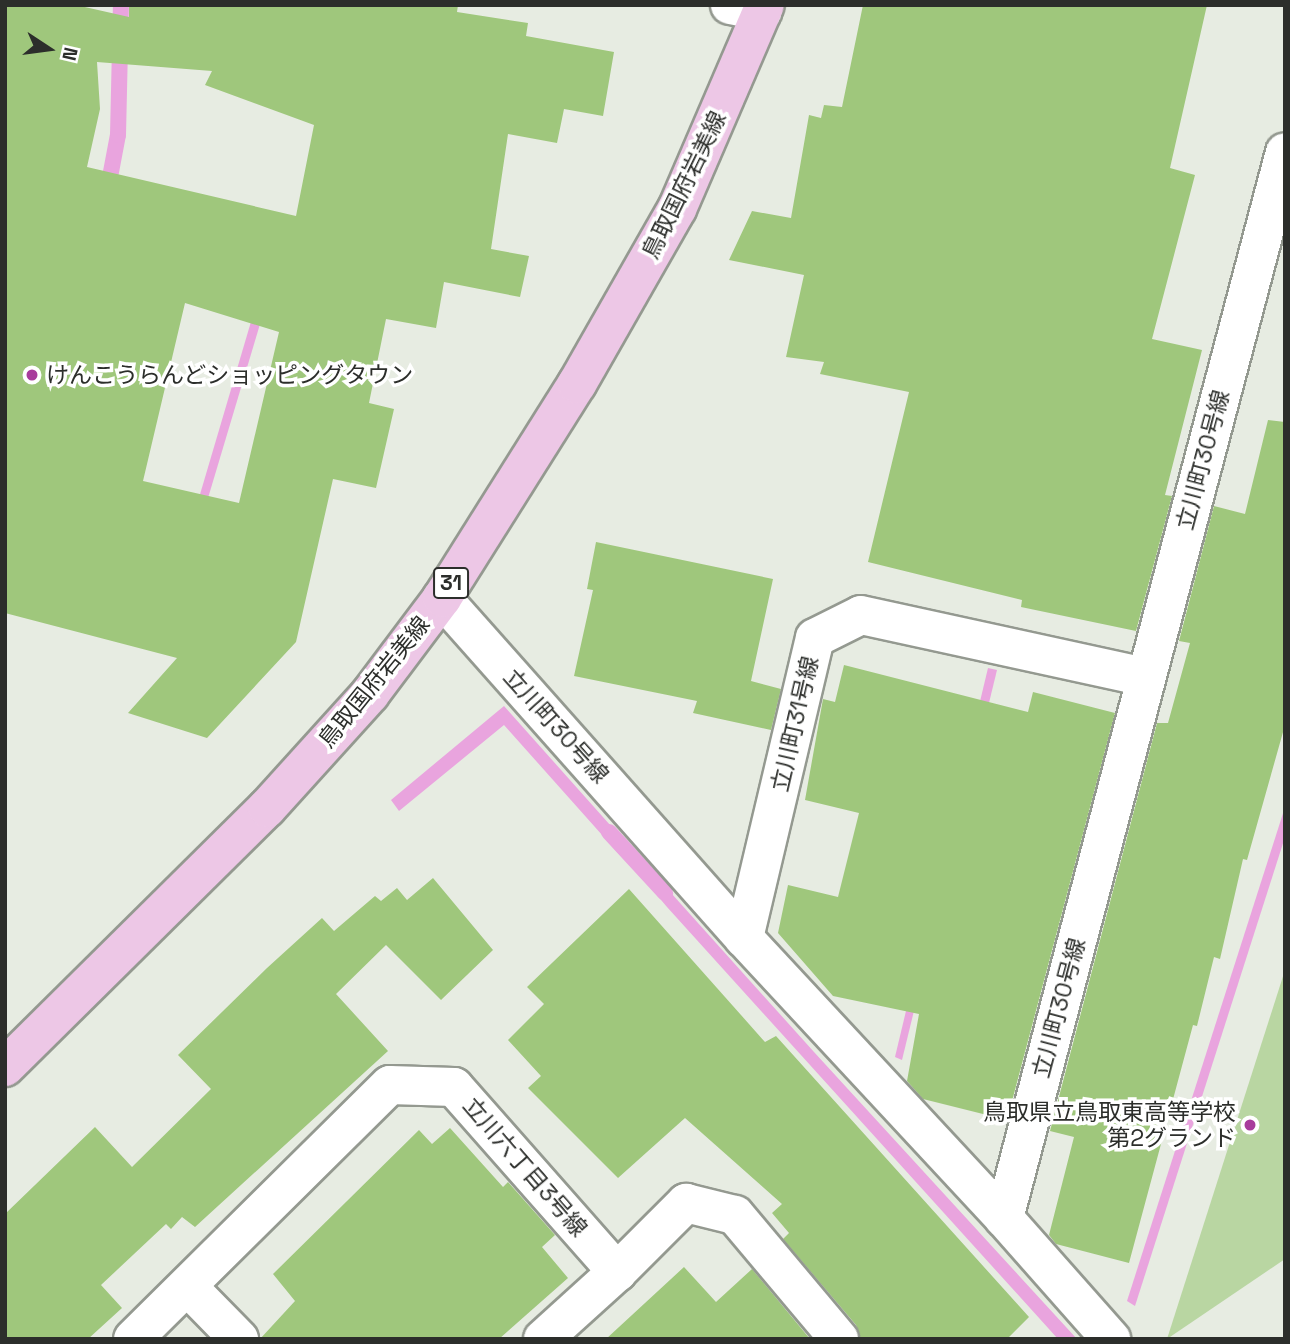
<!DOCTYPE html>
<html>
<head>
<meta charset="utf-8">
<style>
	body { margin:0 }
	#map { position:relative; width:1290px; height:1344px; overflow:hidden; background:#e7ece2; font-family:"Space Grotesk","Noto Sans JP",sans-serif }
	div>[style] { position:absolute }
	.green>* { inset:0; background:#b9d6a2 }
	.water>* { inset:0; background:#e9a4de }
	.stream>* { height:16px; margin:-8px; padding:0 8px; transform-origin:8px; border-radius:8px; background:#e9a4de }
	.building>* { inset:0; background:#9fc77c }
	.roads { filter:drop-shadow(2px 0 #949990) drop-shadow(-2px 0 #949990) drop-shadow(0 2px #949990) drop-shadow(0 -2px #949990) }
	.minor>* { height:38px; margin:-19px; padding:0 19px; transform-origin:19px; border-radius:19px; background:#fff }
	.major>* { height:38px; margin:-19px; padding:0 19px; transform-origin:19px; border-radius:19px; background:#edc7e6 }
	.dots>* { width:19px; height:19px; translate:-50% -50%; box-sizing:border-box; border:4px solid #fff; border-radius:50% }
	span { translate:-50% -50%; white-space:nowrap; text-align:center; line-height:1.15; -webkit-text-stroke:7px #fff; paint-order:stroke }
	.shield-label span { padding:2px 5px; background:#fff; border:2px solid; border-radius:5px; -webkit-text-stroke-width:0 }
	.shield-label { font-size:21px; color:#2c2e2b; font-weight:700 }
	.street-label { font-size:23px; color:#2c2e2b }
	.poi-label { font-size:23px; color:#2c2e2b }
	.left { translate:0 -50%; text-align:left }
	.right { translate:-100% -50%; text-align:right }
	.frame { position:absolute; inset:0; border:7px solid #2c2e2b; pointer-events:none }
	.north { position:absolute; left:14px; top:14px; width:70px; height:70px; -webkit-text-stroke:5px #fff; paint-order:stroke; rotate:103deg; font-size:19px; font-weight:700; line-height:28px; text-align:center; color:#2c2e2b }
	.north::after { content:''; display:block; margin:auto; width:24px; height:32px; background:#2c2e2b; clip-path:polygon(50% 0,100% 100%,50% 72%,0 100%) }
</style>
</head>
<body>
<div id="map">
	<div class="green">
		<i style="clip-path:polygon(1285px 970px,1285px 1259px,1167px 1339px)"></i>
	</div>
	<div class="water">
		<i style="clip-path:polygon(292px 217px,191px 555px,170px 596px,271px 254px)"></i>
		<i style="clip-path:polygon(988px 668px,997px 670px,902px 1060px,895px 1057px)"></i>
		<i style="clip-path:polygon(504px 706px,627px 844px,619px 854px,504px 725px,399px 811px,391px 800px)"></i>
		<i style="clip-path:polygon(1285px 807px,1285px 837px,1135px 1306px,1127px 1301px)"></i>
		<i style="clip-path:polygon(654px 874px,814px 1052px,1077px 1339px,1058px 1339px,667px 907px,645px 881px)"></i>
	</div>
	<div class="stream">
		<i style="left:107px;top:193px;width:59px;rotate:-79.3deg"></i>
		<i style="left:118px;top:135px;width:130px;rotate:-88.7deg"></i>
		<i style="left:609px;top:832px;width:83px;rotate:47.4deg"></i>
	</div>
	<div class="building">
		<i style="clip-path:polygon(evenodd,5px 5px,76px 5px,129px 17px,129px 5px,458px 5px,457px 12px,528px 23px,526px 36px,614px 52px,603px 116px,564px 109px,557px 143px,508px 134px,491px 249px,529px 256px,520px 297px,444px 282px,436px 328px,386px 319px,369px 403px,394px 409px,376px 488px,333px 479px,296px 642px,207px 738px,128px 713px,177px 658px,5px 613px,5px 5px,97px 62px,212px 71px,205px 85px,314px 125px,296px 216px,87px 167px,100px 109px,97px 62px,5px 5px,185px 303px,279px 332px,239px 503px,143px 481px,185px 303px)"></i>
		<i style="clip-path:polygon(863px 5px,1207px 5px,1170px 168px,1195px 175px,1152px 339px,1202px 350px,1165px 495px,1172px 496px,1136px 631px,1021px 607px,1022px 600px,868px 562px,909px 392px,820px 374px,824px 362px,786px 357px,804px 275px,729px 260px,752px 211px,791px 218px,809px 115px,821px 118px,824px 105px,842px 107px)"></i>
		<i style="clip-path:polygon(1268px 420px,1285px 422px,1285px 725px,1247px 860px,1243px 859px,1220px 959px,1214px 957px,1197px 1026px,1193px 1025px,1129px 1263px,1056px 1244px,1049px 1235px,1074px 1137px,1050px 1131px,1157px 723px,1168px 723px,1190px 643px,1179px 641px,1214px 506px,1245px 514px)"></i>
		<i style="clip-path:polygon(596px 542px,773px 579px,751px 681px,781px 689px,771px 730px,693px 713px,697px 701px,574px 676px,593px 590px,587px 589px)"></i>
		<i style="clip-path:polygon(844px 665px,1028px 712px,1033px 692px,1115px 713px,1007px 1120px,923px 1099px,907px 1081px,919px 1014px,833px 996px,778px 933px,788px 885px,838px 897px,859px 813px,805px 800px,823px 699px,835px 702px)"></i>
		<i style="clip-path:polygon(433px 878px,493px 950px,441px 1000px,386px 945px,336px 994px,388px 1051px,195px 1227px,182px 1217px,171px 1229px,166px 1224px,101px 1285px,122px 1308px,88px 1339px,5px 1339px,5px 1214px,95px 1127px,132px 1167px,211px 1089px,178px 1055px,267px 968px,322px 918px,334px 931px,375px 896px,381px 901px,397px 888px,407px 900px)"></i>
		<i style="clip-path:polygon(629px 889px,765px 1042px,776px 1036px,1029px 1317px,1007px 1339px,860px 1339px,856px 1325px,783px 1239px,789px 1233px,772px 1213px,782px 1204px,685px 1118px,618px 1178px,528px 1088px,541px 1076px,508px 1040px,544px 1004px,527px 987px)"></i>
		<i style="clip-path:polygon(450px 1128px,503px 1187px,508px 1182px,555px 1235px,542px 1247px,568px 1278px,499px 1339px,260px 1339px,295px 1301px,273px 1274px,419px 1130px,432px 1144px)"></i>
		<i style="clip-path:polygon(684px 1267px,716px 1302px,752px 1269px,810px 1339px,606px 1339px)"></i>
	</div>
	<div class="roads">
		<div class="minor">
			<i style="left:730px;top:5px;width:33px;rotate:11deg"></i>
			<i style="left:442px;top:598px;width:455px;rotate:48.4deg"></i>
			<i style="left:744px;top:938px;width:382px;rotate:47.1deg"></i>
			<i style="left:1004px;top:1218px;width:1102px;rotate:-75.23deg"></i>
			<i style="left:744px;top:938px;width:308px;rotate:-76.7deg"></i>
			<i style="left:815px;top:638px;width:51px;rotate:-26.6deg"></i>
			<i style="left:861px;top:615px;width:291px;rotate:12.3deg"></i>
			<i style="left:1004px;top:1218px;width:162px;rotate:48.5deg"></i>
			<i style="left:188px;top:1287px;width:73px;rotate:45.6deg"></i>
			<i style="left:133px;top:1339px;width:361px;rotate:-44.7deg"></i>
			<i style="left:390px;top:1085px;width:64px;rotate:1.8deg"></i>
			<i style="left:454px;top:1087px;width:247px;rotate:48.6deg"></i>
			<i style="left:617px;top:1272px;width:98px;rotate:-45deg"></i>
			<i style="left:686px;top:1203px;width:50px;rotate:13.8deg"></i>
			<i style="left:735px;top:1215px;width:162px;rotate:50deg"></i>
			<i style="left:543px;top:1339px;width:100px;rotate:-42.2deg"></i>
		</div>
		<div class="major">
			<i style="left:5px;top:1067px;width:368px;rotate:-44.7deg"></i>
			<i style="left:267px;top:808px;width:154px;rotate:-47.9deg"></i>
			<i style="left:370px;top:694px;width:120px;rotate:-53.1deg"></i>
			<i style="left:442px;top:598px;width:253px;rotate:-57.8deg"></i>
			<i style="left:577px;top:384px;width:202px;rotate:-60.3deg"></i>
			<i style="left:677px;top:209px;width:222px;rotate:-66.7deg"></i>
		</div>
	</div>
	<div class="dots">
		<i style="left:32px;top:375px;background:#a83c9c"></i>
		<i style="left:1250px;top:1125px;background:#a83c9c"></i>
	</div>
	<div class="shield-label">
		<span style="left:451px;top:583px">31</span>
	</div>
	<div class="street-label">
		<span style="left:684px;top:185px;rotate:-64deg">鳥取国府岩美線</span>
		<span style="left:1203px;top:460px;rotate:-75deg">立川町30号線</span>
		<span style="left:374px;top:682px;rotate:-51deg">鳥取国府岩美線</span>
		<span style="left:795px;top:724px;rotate:-77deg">立川町31号線</span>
		<span style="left:556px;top:726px;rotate:48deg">立川町30号線</span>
		<span style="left:1059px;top:1008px;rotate:-75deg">立川町30号線</span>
		<span style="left:525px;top:1167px;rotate:49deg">立川六丁目3号線</span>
	</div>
	<div class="poi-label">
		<span class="left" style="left:46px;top:375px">けんこうらんどショッピングタウン</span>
		<span class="right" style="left:1236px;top:1125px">鳥取県立鳥取東高等学校<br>第2グランド</span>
	</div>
	<div class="frame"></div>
	<div class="north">N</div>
</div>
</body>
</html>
